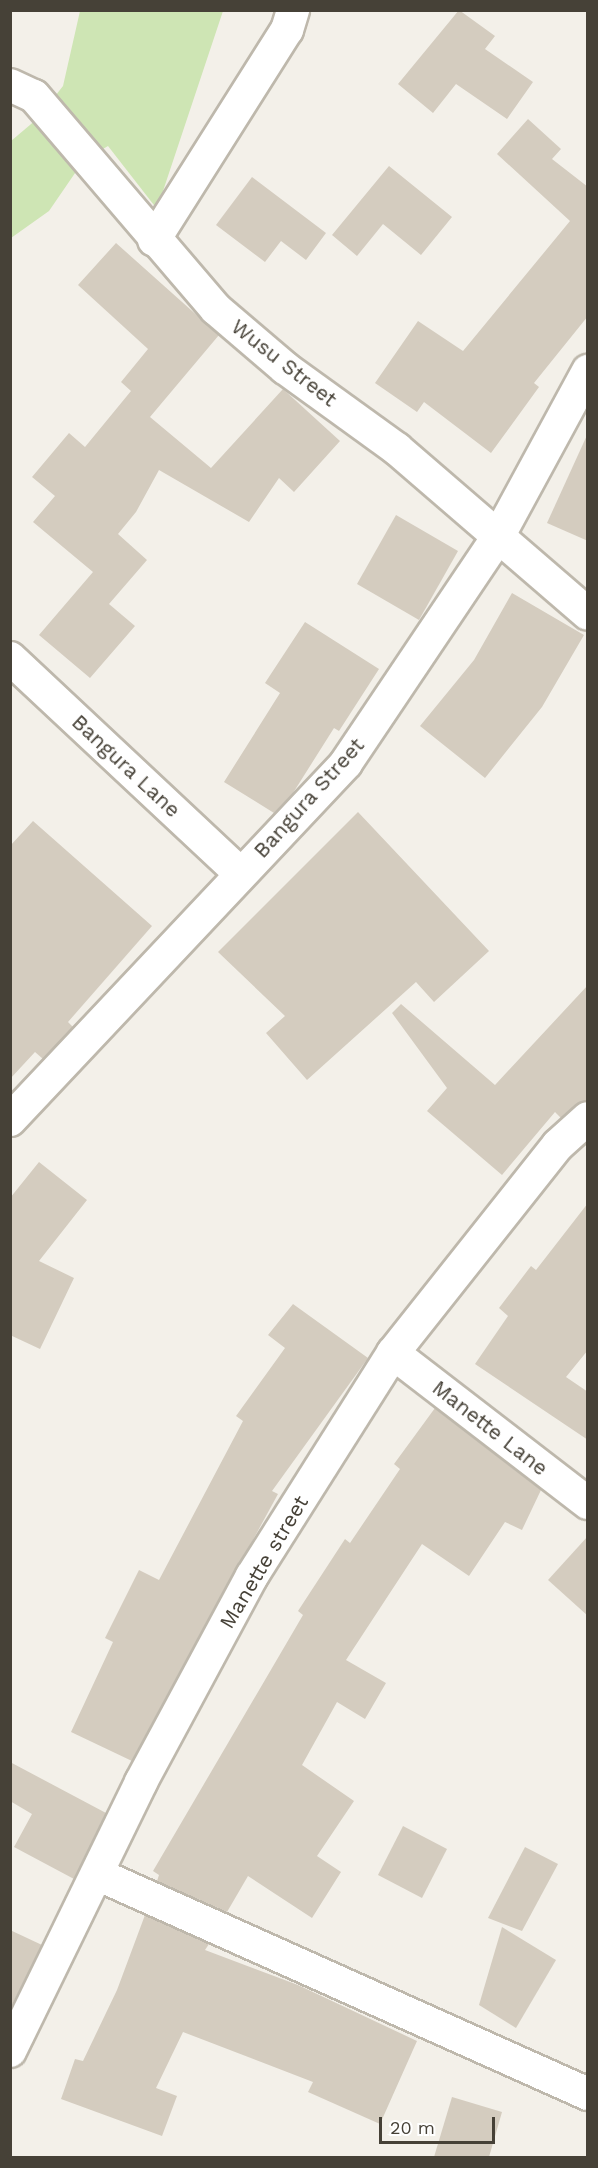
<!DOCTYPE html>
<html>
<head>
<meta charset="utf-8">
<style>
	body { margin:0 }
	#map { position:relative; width:598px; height:2168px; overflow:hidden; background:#f3f0e9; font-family:"Work Sans",sans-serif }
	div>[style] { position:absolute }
	.green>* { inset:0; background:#cee5b4 }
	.building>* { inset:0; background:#d4ccbf }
	.roads { filter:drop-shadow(2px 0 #beb8ac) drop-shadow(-2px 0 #beb8ac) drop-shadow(0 2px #beb8ac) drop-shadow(0 -2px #beb8ac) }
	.street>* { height:32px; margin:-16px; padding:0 16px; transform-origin:16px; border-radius:16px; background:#fff }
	span { translate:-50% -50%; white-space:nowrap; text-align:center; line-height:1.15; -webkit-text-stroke:4.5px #fff; paint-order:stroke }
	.street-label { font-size:21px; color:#464137 }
	.frame { position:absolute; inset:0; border:12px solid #464137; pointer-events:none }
	.scale { position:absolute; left:379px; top:2117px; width:116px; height:27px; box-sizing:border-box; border:3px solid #464137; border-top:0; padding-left:8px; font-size:18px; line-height:21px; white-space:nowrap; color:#464137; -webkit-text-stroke:4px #fff; paint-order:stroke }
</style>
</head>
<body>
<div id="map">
	<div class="green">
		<i style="clip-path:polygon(80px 11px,223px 11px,157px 209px,108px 146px,84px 160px,49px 211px,11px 238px,11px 141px,37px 119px,63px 86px)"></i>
	</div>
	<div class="building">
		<i style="clip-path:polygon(459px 10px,495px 36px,485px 49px,533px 82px,507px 119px,456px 84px,433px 113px,398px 84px)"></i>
		<i style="clip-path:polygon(528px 119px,561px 149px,552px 159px,588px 187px,588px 316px,534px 383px,539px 387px,491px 453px,424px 402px,417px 412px,375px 383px,418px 321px,463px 351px,570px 221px,497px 154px)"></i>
		<i style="clip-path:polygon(389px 166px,452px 217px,421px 255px,383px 224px,357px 256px,332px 235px)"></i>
		<i style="clip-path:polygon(252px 177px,326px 233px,306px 260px,281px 241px,265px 262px,216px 225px)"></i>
		<i style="clip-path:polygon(116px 243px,219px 335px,150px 417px,211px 468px,283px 389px,340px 441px,294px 492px,279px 478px,249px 522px,159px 470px,136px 512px,118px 534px,147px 560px,109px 604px,135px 626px,90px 678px,39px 635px,93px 572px,33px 522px,55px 496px,32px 477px,69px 433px,85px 447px,131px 391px,121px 382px,148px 349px,78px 285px)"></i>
		<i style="clip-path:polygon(588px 433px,588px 541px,547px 523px)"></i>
		<i style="clip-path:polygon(396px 515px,458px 551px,419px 620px,357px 584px)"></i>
		<i style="clip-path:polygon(512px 593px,584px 635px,542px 707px,485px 778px,420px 726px,474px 660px)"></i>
		<i style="clip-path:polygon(305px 622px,379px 669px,339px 731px,334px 728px,293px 793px,274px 813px,224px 782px,280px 693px,265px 683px)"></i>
		<i style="clip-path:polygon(358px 812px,489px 951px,434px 1002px,416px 982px,307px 1080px,266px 1033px,285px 1016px,218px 952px)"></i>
		<i style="clip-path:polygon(33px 821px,152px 926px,68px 1022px,73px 1027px,43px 1059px,35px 1052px,10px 1079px,10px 846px)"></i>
		<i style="clip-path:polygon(588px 985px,588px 1100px,561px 1118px,555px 1112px,502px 1175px,427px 1111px,447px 1088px,392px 1013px,401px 1004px,495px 1085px)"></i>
		<i style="clip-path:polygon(39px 1162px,87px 1200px,39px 1261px,74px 1278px,40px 1349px,10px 1335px,10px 1198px)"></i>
		<i style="clip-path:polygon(588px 1203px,588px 1350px,566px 1377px,588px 1392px,588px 1440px,475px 1364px,508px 1316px,499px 1308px,531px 1266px,536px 1270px)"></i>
		<i style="clip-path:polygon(293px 1304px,368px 1358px,272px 1491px,278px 1494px,132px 1761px,71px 1732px,113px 1642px,105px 1638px,139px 1570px,159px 1580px,243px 1421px,236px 1416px,285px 1348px,268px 1335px)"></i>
		<i style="clip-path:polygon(435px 1408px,541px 1490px,522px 1530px,505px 1522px,469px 1576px,422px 1544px,346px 1660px,386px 1683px,365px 1719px,337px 1702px,302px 1765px,354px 1801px,317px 1856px,341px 1872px,312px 1918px,248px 1876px,227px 1912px,157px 1881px,159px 1875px,153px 1871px,303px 1615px,298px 1611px,345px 1539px,350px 1543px,400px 1469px,394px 1464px)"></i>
		<i style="clip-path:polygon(588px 1536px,588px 1616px,548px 1580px)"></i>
		<i style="clip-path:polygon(10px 1762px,106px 1813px,74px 1879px,14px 1847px,32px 1814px,10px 1801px)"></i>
		<i style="clip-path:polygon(403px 1826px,447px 1849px,422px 1898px,378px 1875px)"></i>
		<i style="clip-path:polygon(525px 1847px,558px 1864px,522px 1931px,488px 1918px)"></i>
		<i style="clip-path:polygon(145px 1915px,209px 1944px,205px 1950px,298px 1985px,417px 2041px,380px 2124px,308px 2092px,313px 2082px,183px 2032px,156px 2088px,177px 2096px,162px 2136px,61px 2099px,75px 2059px,83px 2061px,117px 1990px)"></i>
		<i style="clip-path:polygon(502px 1927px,556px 1960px,516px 2028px,479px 2005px)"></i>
		<i style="clip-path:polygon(10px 1930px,42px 1945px,10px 2009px)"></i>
		<i style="clip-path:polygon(452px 2097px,502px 2112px,489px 2157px,434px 2157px)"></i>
	</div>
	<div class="roads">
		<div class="street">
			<i style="left:10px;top:85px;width:26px;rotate:25deg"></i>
			<i style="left:34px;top:96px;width:280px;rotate:49.5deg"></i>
			<i style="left:216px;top:309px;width:91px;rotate:40.5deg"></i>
			<i style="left:285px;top:368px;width:138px;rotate:35.9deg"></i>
			<i style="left:397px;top:449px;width:252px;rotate:40.8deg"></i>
			<i style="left:154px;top:240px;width:249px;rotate:-57.7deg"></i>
			<i style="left:287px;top:30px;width:21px;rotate:-73deg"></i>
			<i style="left:10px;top:658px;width:316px;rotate:43.1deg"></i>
			<i style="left:10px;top:1120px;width:490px;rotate:-46.7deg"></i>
			<i style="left:346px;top:763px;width:275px;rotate:-56.1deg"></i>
			<i style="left:499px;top:535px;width:187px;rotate:-61.5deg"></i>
			<i style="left:393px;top:1353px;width:246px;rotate:37.6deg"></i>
			<i style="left:97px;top:1874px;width:538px;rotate:24.14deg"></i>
			<i style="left:10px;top:2051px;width:299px;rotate:-64deg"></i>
			<i style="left:141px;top:1782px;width:234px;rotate:-61.7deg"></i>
			<i style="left:252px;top:1576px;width:264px;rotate:-57.7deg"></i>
			<i style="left:393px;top:1353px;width:265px;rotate:-51.6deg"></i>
			<i style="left:558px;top:1145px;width:40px;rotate:-42deg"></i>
		</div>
	</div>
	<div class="street-label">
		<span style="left:284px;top:363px;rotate:38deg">Wusu Street</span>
		<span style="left:126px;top:766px;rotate:43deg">Bangura Lane</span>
		<span style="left:309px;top:798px;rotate:-48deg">Bangura Street</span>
		<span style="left:490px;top:1428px;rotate:38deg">Manette Lane</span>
		<span style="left:264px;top:1562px;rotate:-59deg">Manette street</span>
	</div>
	<div class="frame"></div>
	<div class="scale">20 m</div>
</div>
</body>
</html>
